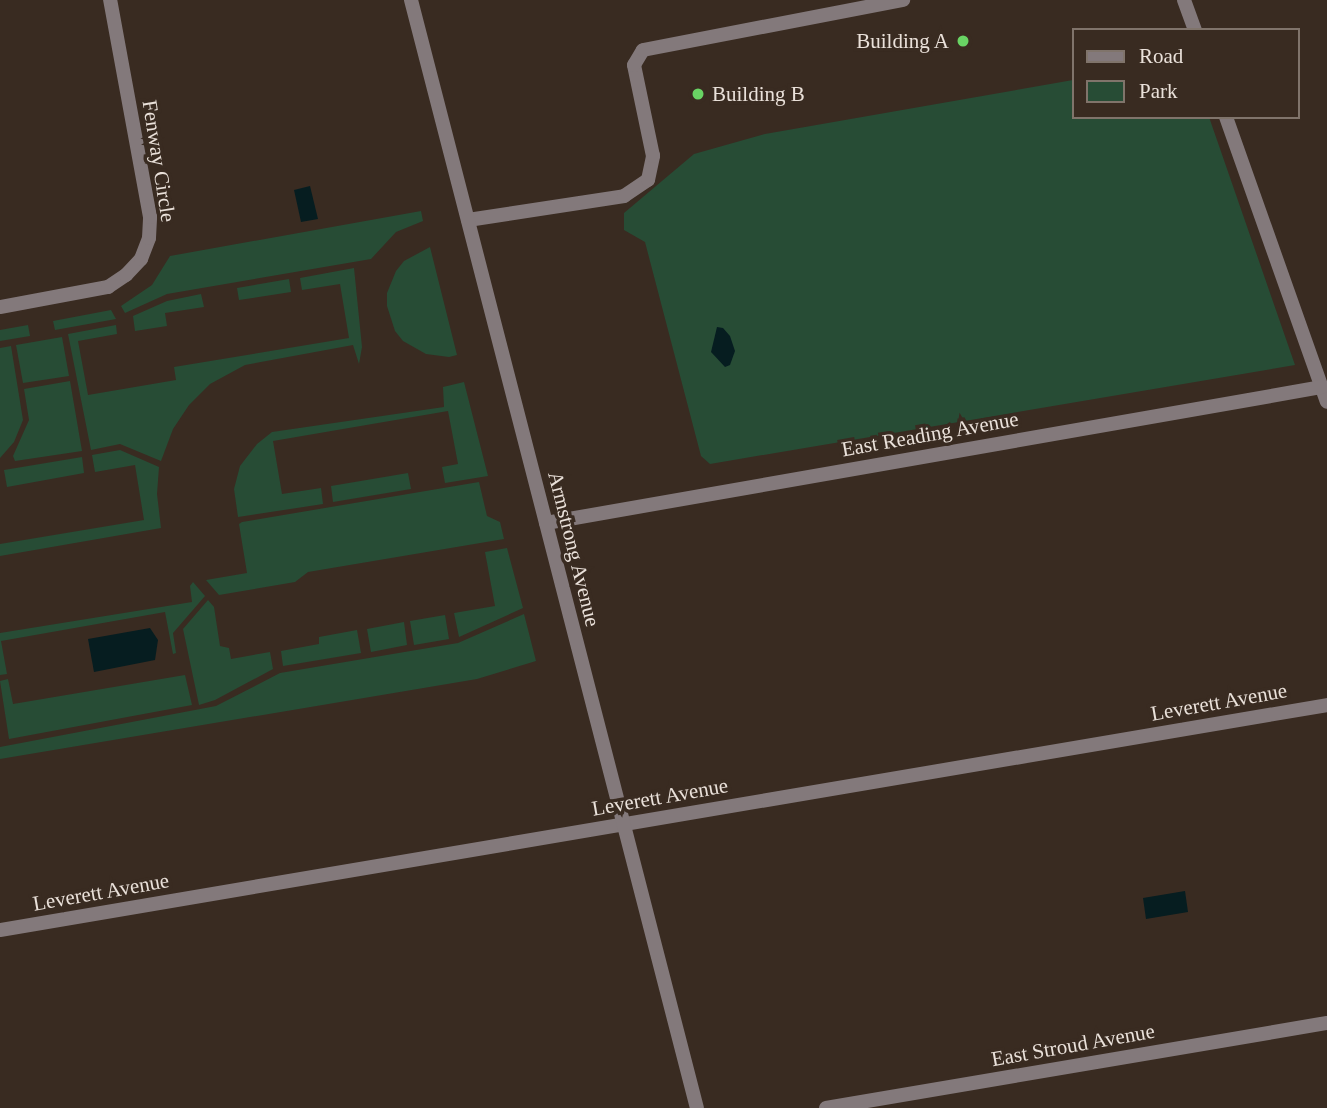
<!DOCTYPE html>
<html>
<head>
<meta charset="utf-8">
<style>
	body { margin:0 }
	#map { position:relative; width:1327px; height:1108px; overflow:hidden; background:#392b21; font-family:Georgia,serif }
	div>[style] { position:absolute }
	.green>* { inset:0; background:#274c35 }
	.water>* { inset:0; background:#061d20 }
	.minor>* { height:14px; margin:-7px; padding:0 7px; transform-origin:7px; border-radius:7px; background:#83797b }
	.tertiary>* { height:14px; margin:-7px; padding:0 7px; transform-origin:7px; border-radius:7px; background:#83797b }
	.dots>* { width:19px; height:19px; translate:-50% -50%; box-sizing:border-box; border:4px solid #392b21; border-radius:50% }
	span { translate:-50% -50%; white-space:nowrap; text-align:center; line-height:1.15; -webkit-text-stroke:7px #392b21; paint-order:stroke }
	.poi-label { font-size:21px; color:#eae1da }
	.right { translate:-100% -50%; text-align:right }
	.left { translate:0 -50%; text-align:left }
	.street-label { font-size:21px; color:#eae1da }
	.legend { position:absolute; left:1072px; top:28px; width:228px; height:91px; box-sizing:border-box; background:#392b21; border:2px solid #80746b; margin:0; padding:9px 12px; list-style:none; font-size:21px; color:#eae1da }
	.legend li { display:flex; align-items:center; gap:14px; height:35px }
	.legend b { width:35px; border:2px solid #80746b }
</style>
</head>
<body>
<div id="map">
	<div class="green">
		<i style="clip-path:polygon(1073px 80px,1073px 117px,1209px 117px,1295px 365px,710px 464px,701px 456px,645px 242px,624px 230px,624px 213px,694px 154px,765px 134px)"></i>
		<i style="clip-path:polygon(421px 211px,423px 221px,396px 232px,371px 259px,167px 294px,125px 313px,121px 306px,152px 285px,170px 256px)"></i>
		<i style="clip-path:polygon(430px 247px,457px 355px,449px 357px,426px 354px,403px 341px,395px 331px,387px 306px,387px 293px,396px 271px,404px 261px)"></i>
		<i style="clip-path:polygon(354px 268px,362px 347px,359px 364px,353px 345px,245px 365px,210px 384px,189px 405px,173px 429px,161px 461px,120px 444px,91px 450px,68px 334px,116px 325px,117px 334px,78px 341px,88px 395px,176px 380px,174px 367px,349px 338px,340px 284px,302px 290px,300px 278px)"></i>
		<i style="clip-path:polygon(289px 279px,291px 292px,239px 300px,237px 288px)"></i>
		<i style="clip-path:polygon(201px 294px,204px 307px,165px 313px,167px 326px,135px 331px,133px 316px,167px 301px)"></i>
		<i style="clip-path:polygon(111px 310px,116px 319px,55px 330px,53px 321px)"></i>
		<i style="clip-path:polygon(28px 325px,30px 336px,0 341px,0 330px)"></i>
		<i style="clip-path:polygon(62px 337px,69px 376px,23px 383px,16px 345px)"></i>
		<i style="clip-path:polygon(11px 346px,23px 420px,14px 442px,0 458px,0 348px)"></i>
		<i style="clip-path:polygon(70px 381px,82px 451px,15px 461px,13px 456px,29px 420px,24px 389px)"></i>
		<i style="clip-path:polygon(464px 382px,488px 476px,445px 483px,442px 467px,458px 464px,448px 411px,273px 441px,282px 494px,321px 488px,323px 504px,238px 517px,234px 489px,240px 466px,257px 444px,272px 432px,444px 407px,443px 387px)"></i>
		<i style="clip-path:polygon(120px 450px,159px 467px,157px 494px,161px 528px,0 556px,0 544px,144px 520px,135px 465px,95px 472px,92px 455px)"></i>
		<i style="clip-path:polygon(82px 457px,84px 473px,7px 487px,4px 470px)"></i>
		<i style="clip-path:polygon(408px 473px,411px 489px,333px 502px,331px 486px)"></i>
		<i style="clip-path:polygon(479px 482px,487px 516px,500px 522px,504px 539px,308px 572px,295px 582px,219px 595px,206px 580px,247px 573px,239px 524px,242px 522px)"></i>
		<i style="clip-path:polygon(507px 548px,523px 608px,459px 637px,454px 613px,495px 606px,485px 552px)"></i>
		<i style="clip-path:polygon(193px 582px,205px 596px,173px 633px,176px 653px,173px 654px,165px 612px,1px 641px,7px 674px,0 675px,0 633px,192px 602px,190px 586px)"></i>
		<i style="clip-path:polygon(208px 600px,214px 607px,220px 646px,229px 648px,231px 659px,270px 652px,273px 669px,215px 700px,199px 705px,183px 629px)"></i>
		<i style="clip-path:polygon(524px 614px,536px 661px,477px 679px,0 759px,0 747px,216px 706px,280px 673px,458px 643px)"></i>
		<i style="clip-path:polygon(445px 615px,449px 639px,414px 645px,410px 621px)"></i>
		<i style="clip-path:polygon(404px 622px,407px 645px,371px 652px,367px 629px)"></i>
		<i style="clip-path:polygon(357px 630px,361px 653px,283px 666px,281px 651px,319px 644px,319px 637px)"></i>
		<i style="clip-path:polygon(185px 675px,192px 705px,9px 739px,0 681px,8px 679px,13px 704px)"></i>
	</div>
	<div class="water">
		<i style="clip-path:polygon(310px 186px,318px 219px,301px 222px,294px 190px)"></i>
		<i style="clip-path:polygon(717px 327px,723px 328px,730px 336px,735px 351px,730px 365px,725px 367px,711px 352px)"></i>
		<i style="clip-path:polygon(150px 628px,158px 640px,155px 660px,94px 672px,88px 639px)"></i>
		<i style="clip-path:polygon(1185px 891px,1188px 912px,1146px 919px,1143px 898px)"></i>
	</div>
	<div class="minor">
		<i style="left:1184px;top:0;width:32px;rotate:70deg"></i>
		<i style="left:1226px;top:117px;width:302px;rotate:70.5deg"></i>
		<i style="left:468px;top:220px;width:158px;rotate:-8.7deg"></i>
		<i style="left:624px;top:196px;width:29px;rotate:-34deg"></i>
		<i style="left:648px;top:180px;width:25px;rotate:-78deg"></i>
		<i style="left:653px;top:156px;width:93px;rotate:-101.8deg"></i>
		<i style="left:634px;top:65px;width:17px;rotate:-59deg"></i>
		<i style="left:643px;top:50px;width:265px;rotate:-10.9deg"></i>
		<i style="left:0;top:307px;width:110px;rotate:-10.5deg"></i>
		<i style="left:108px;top:287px;width:22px;rotate:-34deg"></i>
		<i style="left:126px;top:275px;width:22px;rotate:-47deg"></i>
		<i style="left:141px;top:259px;width:22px;rotate:-69deg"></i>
		<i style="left:149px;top:238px;width:21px;rotate:-87deg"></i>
		<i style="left:150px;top:217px;width:221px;rotate:-100.4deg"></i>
		<i style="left:546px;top:523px;width:788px;rotate:-9.94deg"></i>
		<i style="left:0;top:930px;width:1346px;rotate:-9.62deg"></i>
		<i style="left:826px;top:1108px;width:508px;rotate:-9.63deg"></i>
	</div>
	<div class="tertiary">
		<i style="left:411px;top:0;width:1144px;rotate:75.53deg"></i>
	</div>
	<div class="dots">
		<i style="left:963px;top:41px;background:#69d464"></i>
		<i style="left:698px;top:94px;background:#69d464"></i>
	</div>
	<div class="poi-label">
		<span class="right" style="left:949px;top:41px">Building A</span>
		<span class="left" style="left:712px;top:94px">Building B</span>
	</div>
	<div class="street-label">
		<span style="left:159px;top:161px;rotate:81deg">Fenway Circle</span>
		<span style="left:930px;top:434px;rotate:-10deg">East Reading Avenue</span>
		<span style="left:574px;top:549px;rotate:76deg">Armstrong Avenue</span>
		<span style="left:1219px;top:702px;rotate:-10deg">Leverett Avenue</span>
		<span style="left:660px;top:797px;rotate:-10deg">Leverett Avenue</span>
		<span style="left:101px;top:892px;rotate:-10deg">Leverett Avenue</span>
		<span style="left:1073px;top:1045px;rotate:-10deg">East Stroud Avenue</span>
	</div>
	<ul class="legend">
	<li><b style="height:9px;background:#83797b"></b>Road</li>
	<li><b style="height:19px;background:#274c35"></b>Park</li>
	</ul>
</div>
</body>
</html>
